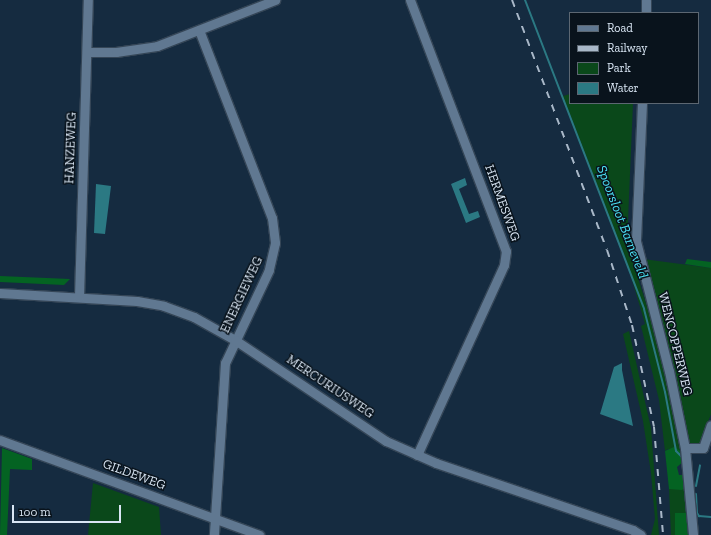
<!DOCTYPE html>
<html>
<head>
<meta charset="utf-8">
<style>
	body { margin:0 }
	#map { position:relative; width:711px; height:535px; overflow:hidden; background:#152b40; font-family:"Zilla Slab",serif }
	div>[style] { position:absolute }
	.green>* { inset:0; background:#0a481a }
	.forest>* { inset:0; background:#046322 }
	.water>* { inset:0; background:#2b7983 }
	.stream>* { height:2px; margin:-1px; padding:0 1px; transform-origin:1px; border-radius:1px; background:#2b7983 }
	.roads { filter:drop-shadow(1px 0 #354657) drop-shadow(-1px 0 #354657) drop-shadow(0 1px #354657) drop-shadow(0 -1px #354657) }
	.minor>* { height:9px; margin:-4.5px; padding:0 4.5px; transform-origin:4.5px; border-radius:4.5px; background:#607891 }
	.rail>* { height:2px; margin-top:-1px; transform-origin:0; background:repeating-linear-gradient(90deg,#a9b8c8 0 7px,transparent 0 14px) }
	span { translate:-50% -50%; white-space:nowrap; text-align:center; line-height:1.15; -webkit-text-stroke:3px #09131c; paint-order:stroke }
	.street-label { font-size:13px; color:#d9e6f4 }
	.water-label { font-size:14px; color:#4ce1f4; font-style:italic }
	.legend { position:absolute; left:569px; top:12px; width:130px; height:92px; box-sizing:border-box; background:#09131c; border:1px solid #5c6772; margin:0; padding:5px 7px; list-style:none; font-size:12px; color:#d9e6f4 }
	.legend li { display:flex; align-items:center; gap:8px; height:20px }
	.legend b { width:20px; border:1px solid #5c6772 }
	.scale { position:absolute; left:12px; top:505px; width:109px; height:18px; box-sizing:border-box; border:2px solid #d9e6f4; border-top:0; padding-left:5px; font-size:12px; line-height:14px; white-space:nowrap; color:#d9e6f4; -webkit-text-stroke:3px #09131c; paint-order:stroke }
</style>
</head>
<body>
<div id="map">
	<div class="green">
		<i style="clip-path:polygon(570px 94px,570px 103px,633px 103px,627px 244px,662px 353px,682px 452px,668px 449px,665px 451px,659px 400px,641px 326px,645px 324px,626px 259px,563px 96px)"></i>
		<i style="clip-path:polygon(643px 259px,711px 268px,711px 414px,699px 446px,688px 445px,668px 345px)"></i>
		<i style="clip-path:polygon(629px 331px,651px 428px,659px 535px,651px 535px,655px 519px,651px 473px,643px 421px,623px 334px)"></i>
		<i style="clip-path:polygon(93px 483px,159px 507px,161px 535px,88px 535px)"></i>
		<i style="clip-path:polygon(673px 488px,685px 488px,688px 513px,675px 514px,675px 535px,671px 535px,669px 489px)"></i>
	</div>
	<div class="forest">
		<i style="clip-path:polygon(687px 259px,711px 262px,711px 268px,685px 264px)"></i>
		<i style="clip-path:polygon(0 276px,70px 279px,64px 285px,0 282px)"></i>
		<i style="clip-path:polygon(674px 447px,682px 452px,684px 461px,677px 467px,679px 475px,684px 475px,685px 488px,682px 490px,669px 489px,665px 451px)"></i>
		<i style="clip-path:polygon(2px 448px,32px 459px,32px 470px,10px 469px,7px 535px,0 535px)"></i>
		<i style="clip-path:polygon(675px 513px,688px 513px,688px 535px,675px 535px)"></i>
	</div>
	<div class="water">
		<i style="clip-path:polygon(465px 178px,467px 185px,459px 189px,469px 214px,478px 211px,480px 217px,466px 223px,451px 184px)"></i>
		<i style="clip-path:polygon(96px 184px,111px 186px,105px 234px,94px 233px)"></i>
		<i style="clip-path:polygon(622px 363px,622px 370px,633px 426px,600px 414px,614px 367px)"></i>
	</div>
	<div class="stream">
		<i style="left:525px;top:0;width:331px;rotate:68.9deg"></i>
		<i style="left:644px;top:309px;width:86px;rotate:75.8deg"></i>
		<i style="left:665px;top:392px;width:60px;rotate:79.4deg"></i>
		<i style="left:676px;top:451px;width:7px;rotate:45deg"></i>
		<i style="left:696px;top:486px;width:21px;rotate:-79deg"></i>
		<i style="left:696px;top:494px;width:19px;rotate:87deg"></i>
		<i style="left:697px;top:513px;width:4px;rotate:56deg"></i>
		<i style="left:699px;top:516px;width:12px;rotate:5deg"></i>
	</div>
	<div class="roads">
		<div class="minor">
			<i style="left:410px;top:0;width:269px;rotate:69.1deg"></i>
			<i style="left:506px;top:251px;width:14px;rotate:98deg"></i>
			<i style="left:504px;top:265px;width:209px;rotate:114.6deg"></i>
			<i style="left:646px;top:13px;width:13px;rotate:-90deg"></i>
			<i style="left:199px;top:30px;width:202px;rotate:68.8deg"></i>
			<i style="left:272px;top:218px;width:25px;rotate:83deg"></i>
			<i style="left:275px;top:243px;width:28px;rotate:103deg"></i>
			<i style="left:269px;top:270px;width:103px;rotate:115.3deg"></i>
			<i style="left:225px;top:363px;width:172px;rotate:93.7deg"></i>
			<i style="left:87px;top:52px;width:29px"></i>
			<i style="left:116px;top:52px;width:41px;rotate:-8.3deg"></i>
			<i style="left:157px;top:46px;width:127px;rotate:-21.3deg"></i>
			<i style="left:642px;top:103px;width:138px;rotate:92.5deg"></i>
			<i style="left:636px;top:241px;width:134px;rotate:75.8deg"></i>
			<i style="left:669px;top:371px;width:79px;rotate:78.3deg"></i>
			<i style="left:685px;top:448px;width:87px;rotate:84.7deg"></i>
			<i style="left:0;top:293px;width:137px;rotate:3.3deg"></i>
			<i style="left:137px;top:301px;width:27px;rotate:10deg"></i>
			<i style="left:164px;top:306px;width:32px;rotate:20deg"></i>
			<i style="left:194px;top:317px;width:47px;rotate:29.3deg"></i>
			<i style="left:235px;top:340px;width:182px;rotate:33.8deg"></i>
			<i style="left:386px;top:441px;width:55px;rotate:23.7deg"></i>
			<i style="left:436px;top:463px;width:208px;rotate:18.8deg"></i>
			<i style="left:633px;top:530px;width:9px;rotate:32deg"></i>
			<i style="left:79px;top:297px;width:297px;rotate:-88.3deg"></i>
			<i style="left:0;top:440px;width:276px;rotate:20.1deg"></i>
			<i style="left:685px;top:448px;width:18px"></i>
			<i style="left:703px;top:448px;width:24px;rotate:-71deg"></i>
		</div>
	</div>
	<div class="rail">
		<i style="left:512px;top:0;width:267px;rotate:69.2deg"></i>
		<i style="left:607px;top:250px;width:79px;rotate:71.6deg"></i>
		<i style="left:632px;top:325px;width:104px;rotate:77.8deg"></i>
		<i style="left:654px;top:427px;width:108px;rotate:85.2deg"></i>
	</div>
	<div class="street-label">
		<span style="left:71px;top:148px;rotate:-88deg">HANZEWEG</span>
		<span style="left:502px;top:203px;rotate:70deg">HERMESWEG</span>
		<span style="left:242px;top:295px;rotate:-65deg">ENERGIEWEG</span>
		<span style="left:675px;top:344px;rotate:76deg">WENCOPPERWEG</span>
		<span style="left:330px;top:387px;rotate:34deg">MERCURIUSWEG</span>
		<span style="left:134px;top:475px;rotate:20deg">GILDEWEG</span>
	</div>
	<div class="water-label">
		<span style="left:622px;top:222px;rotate:69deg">Spoorsloot Barneveld</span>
	</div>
	<ul class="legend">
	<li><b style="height:5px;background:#607891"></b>Road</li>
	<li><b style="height:5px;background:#a9b8c8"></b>Railway</li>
	<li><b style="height:11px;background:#0a481a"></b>Park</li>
	<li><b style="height:11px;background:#2b7983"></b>Water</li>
	</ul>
	<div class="scale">100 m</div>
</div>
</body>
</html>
